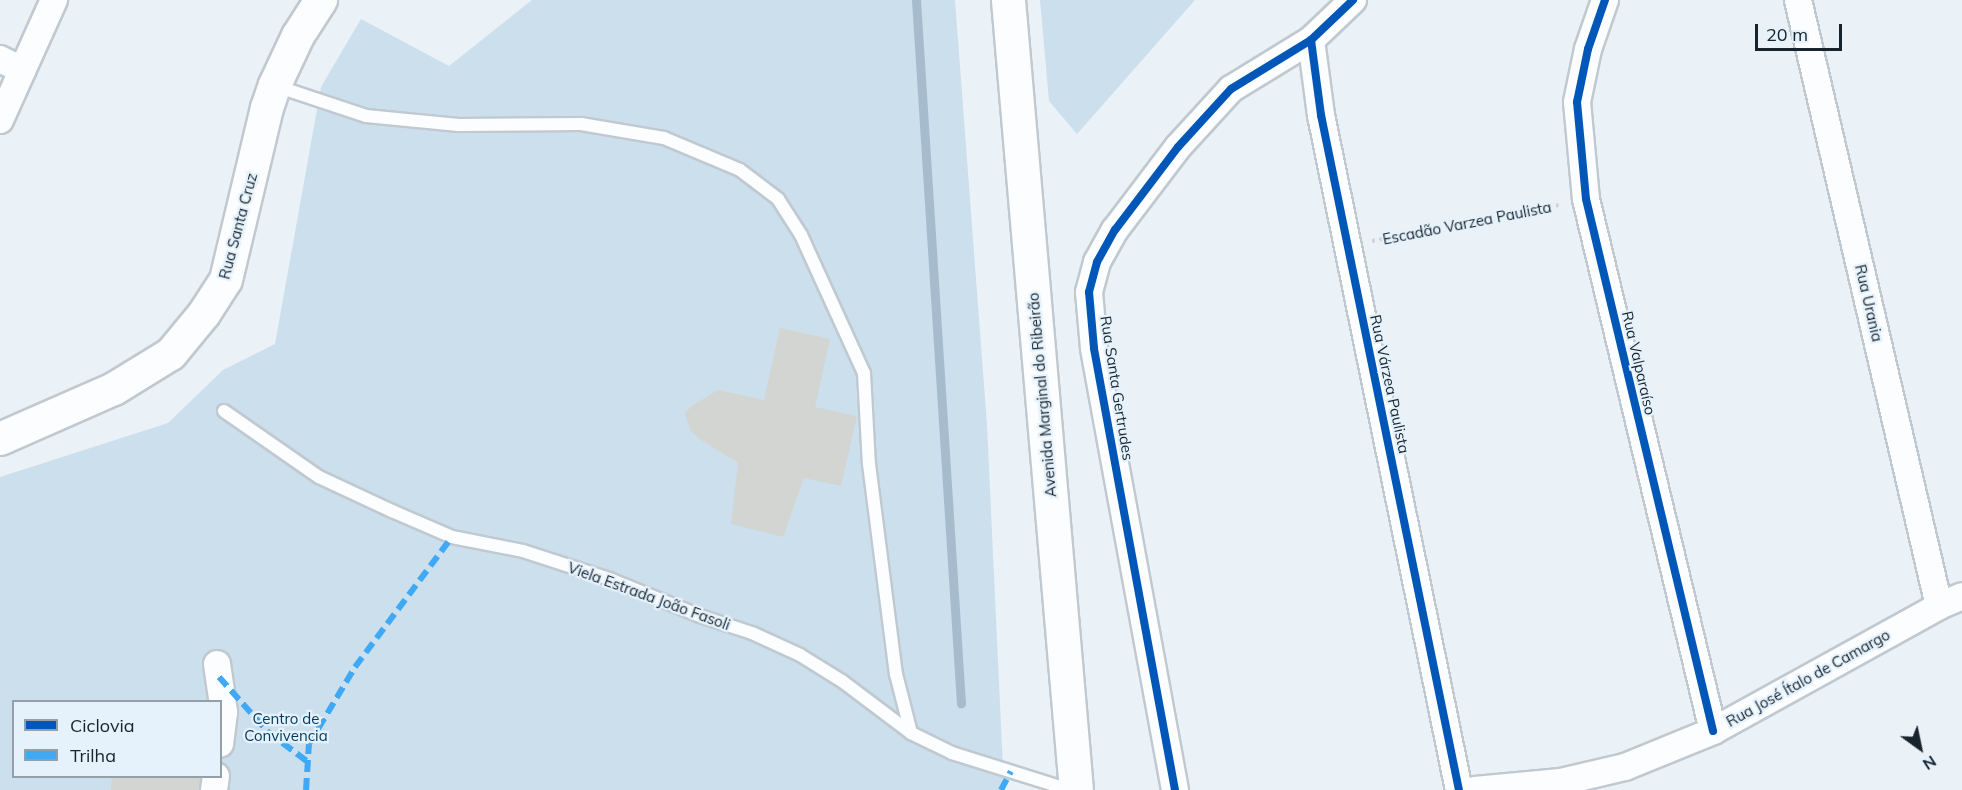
<!DOCTYPE html>
<html>
<head>
<meta charset="utf-8">
<style>
	body { margin:0 }
	#map { position:relative; width:1962px; height:790px; overflow:hidden; background:#eaf1f7; font-family:Mulish,sans-serif }
	div>[style] { position:absolute }
	.green>* { inset:0; background:#ccdfed }
	.stream>* { height:9px; margin:-4.5px; padding:0 4.5px; transform-origin:4.5px; border-radius:4.5px; background:#a6bccd }
	.building>* { inset:0; background:#d2d5d1 }
	.path>* { height:4px; margin-top:-2px; transform-origin:0; background:repeating-linear-gradient(90deg,#d0d3d5 0 3px,transparent 0 7.5px) }
	.roads { filter:drop-shadow(2px 0 #c0c9d0) drop-shadow(-2px 0 #c0c9d0) drop-shadow(0 2px #c0c9d0) drop-shadow(0 -2px #c0c9d0) }
	.service>* { height:12px; margin:-6px; padding:0 6px; transform-origin:6px; border-radius:6px; background:#fcfdfe }
	.minor>* { height:26px; margin:-13px; padding:0 13px; transform-origin:13px; border-radius:13px; background:#fcfdfe }
	.tertiary>* { height:32px; margin:-16px; padding:0 16px; transform-origin:16px; border-radius:16px; background:#fcfdfe }
	.secondary>* { height:33px; margin:-16.5px; padding:0 16.5px; transform-origin:16.5px; border-radius:16.5px; background:#fcfdfe }
	.quiet>* { height:6px; margin-top:-3px; transform-origin:0; background:repeating-linear-gradient(90deg,#3fa9f5 0 12px,transparent 0 18px) }
	.cycleway>* { height:8px; margin:-4px; padding:0 4px; transform-origin:4px; border-radius:4px; background:#0057b8 }
	span { translate:-50% -50%; white-space:nowrap; text-align:center; line-height:1.15; -webkit-text-stroke:4.5px #e5f2fc; paint-order:stroke }
	.street-label { font-size:15px; color:#17242d }
	.park-label { font-size:15px; color:#013957 }
	.legend { position:absolute; left:12px; top:700px; width:210px; height:78px; box-sizing:border-box; background:#e5f2fc; border:2px solid #93a0a9; margin:0; padding:8px 10px; list-style:none; font-size:18px; color:#17242d }
	.legend li { display:flex; align-items:center; gap:12px; height:30px }
	.legend b { width:30px; border:2px solid #93a0a9 }
	.north { position:absolute; left:1890px; top:718px; width:60px; height:60px; -webkit-text-stroke:4px #e5f2fc; paint-order:stroke; rotate:147deg; font-size:16px; font-weight:700; line-height:24px; text-align:center; color:#17242d }
	.north::after { content:''; display:block; margin:auto; width:21px; height:27px; background:#17242d; clip-path:polygon(50% 0,100% 100%,50% 72%,0 100%) }
	.scale { position:absolute; left:1755px; top:24px; width:87px; height:27px; box-sizing:border-box; border:3px solid #17242d; border-top:0; padding-left:8px; font-size:18px; line-height:21px; white-space:nowrap; color:#17242d; -webkit-text-stroke:4px #e5f2fc; paint-order:stroke }
</style>
</head>
<body>
<div id="map">
	<div class="green">
		<i style="clip-path:polygon(evenodd,532px 0,955px 0,987px 425px,1004px 790px,0 790px,0 477px,168px 423px,223px 370px,275px 344px,321px 87px,361px 19px,449px 66px,532px 0,14px 702px,220px 702px,220px 776px,14px 776px,14px 702px)"></i>
		<i style="clip-path:polygon(1040px 0,1195px 0,1077px 134px,1049px 101px)"></i>
	</div>
	<div class="stream">
		<i style="left:916px;top:0;width:705px;rotate:86.34deg"></i>
	</div>
	<div class="building">
		<i style="clip-path:polygon(780px 328px,830px 339px,815px 407px,857px 416px,841px 486px,804px 478px,783px 537px,731px 524px,738px 463px,701px 440px,690px 430px,685px 413px,693px 405px,718px 390px,764px 400px)"></i>
		<i style="clip-path:polygon(112px 776px,202px 776px,200px 790px,111px 790px)"></i>
	</div>
	<div class="path">
		<i style="left:1372px;top:241px;width:190px;rotate:-10.9deg"></i>
	</div>
	<div class="roads">
		<div class="service">
			<i style="left:276px;top:86px;width:95px;rotate:18.4deg"></i>
			<i style="left:366px;top:116px;width:93px;rotate:5.5deg"></i>
			<i style="left:459px;top:125px;width:122px;rotate:-0.5deg"></i>
			<i style="left:581px;top:124px;width:84px;rotate:9.6deg"></i>
			<i style="left:664px;top:138px;width:82px;rotate:22.8deg"></i>
			<i style="left:740px;top:170px;width:48px;rotate:37.3deg"></i>
			<i style="left:778px;top:199px;width:43px;rotate:57.4deg"></i>
			<i style="left:801px;top:235px;width:152px;rotate:65.5deg"></i>
			<i style="left:864px;top:373px;width:91px;rotate:86.9deg"></i>
			<i style="left:869px;top:464px;width:212px;rotate:82.7deg"></i>
			<i style="left:896px;top:674px;width:61px;rotate:75.7deg"></i>
			<i style="left:224px;top:411px;width:116px;rotate:34.8deg"></i>
			<i style="left:319px;top:477px;width:81px;rotate:25deg"></i>
			<i style="left:392px;top:511px;width:65px;rotate:23.4deg"></i>
			<i style="left:452px;top:537px;width:72px;rotate:11.2deg"></i>
			<i style="left:523px;top:551px;width:94px;rotate:18deg"></i>
			<i style="left:612px;top:580px;width:95px;rotate:22.2deg"></i>
			<i style="left:700px;top:616px;width:55px;rotate:18.1deg"></i>
			<i style="left:752px;top:633px;width:53px;rotate:24.6deg"></i>
			<i style="left:800px;top:655px;width:49px;rotate:31.8deg"></i>
			<i style="left:842px;top:681px;width:86px;rotate:37deg"></i>
			<i style="left:911px;top:733px;width:46px;rotate:26deg"></i>
			<i style="left:952px;top:753px;width:124px;rotate:17.4deg"></i>
		</div>
		<div class="minor">
			<i style="left:1605px;top:0;width:52px;rotate:109.1deg"></i>
			<i style="left:1588px;top:49px;width:54px;rotate:101.7deg"></i>
			<i style="left:1577px;top:102px;width:97px;rotate:84.7deg"></i>
			<i style="left:1586px;top:199px;width:547px;rotate:76.57deg"></i>
			<i style="left:1798px;top:0;width:622px;rotate:76.9deg"></i>
			<i style="left:1311px;top:40px;width:76px;rotate:82.4deg"></i>
			<i style="left:1321px;top:115px;width:689px;rotate:78.45deg"></i>
			<i style="left:0;top:59px;width:25px;rotate:27deg"></i>
			<i style="left:0;top:120px;width:132px;rotate:-65.8deg"></i>
			<i style="left:217px;top:664px;width:49px;rotate:81.7deg"></i>
			<i style="left:224px;top:712px;width:32px;rotate:97deg"></i>
			<i style="left:214px;top:790px;width:14px;rotate:-82deg"></i>
			<i style="left:1175px;top:790px;width:449px;rotate:-100.4deg"></i>
			<i style="left:1094px;top:348px;width:56px;rotate:-95.1deg"></i>
			<i style="left:1089px;top:292px;width:31px;rotate:-75deg"></i>
			<i style="left:1097px;top:262px;width:37px;rotate:-61deg"></i>
			<i style="left:1115px;top:230px;width:104px;rotate:-52.8deg"></i>
			<i style="left:1178px;top:147px;width:79px;rotate:-47.6deg"></i>
			<i style="left:1231px;top:89px;width:94px;rotate:-31.5deg"></i>
			<i style="left:1311px;top:40px;width:58px;rotate:-43.6deg"></i>
			<i style="left:1475px;top:790px;width:86px;rotate:-5.3deg"></i>
			<i style="left:1561px;top:782px;width:66px;rotate:-13.2deg"></i>
			<i style="left:1625px;top:767px;width:95px;rotate:-22.2deg"></i>
			<i style="left:1713px;top:731px;width:258px;rotate:-28.9deg"></i>
			<i style="left:1939px;top:606px;width:25px;rotate:-23deg"></i>
		</div>
		<div class="tertiary">
			<i style="left:0;top:439px;width:124px;rotate:-23.7deg"></i>
			<i style="left:114px;top:389px;width:67px;rotate:-31.6deg"></i>
			<i style="left:171px;top:354px;width:52px;rotate:-50.5deg"></i>
			<i style="left:204px;top:314px;width:40px;rotate:-57.1deg"></i>
			<i style="left:226px;top:280px;width:177px;rotate:-76.6deg"></i>
			<i style="left:267px;top:108px;width:24px;rotate:-71deg"></i>
			<i style="left:275px;top:85px;width:54px;rotate:-64.9deg"></i>
			<i style="left:298px;top:36px;width:43px;rotate:-57.4deg"></i>
		</div>
		<div class="secondary">
			<i style="left:1008px;top:0;width:793px;rotate:85.08deg"></i>
		</div>
	</div>
	<div class="quiet">
		<i style="left:219px;top:677px;width:74px;rotate:48.3deg"></i>
		<i style="left:268px;top:732px;width:50px;rotate:36.9deg"></i>
		<i style="left:306px;top:790px;width:46px;rotate:-86.3deg"></i>
		<i style="left:309px;top:744px;width:90px;rotate:-59.1deg"></i>
		<i style="left:355px;top:667px;width:162px;rotate:-53.3deg"></i>
		<i style="left:1001px;top:790px;width:21px;rotate:-62deg"></i>
	</div>
	<div class="cycleway">
		<i style="left:1605px;top:0;width:52px;rotate:109.1deg"></i>
		<i style="left:1588px;top:49px;width:54px;rotate:101.7deg"></i>
		<i style="left:1577px;top:102px;width:97px;rotate:84.7deg"></i>
		<i style="left:1586px;top:199px;width:547px;rotate:76.57deg"></i>
		<i style="left:1311px;top:40px;width:76px;rotate:82.4deg"></i>
		<i style="left:1321px;top:115px;width:689px;rotate:78.45deg"></i>
		<i style="left:1175px;top:790px;width:449px;rotate:-100.4deg"></i>
		<i style="left:1094px;top:348px;width:56px;rotate:-95.1deg"></i>
		<i style="left:1089px;top:292px;width:31px;rotate:-75deg"></i>
		<i style="left:1097px;top:262px;width:37px;rotate:-61deg"></i>
		<i style="left:1115px;top:230px;width:104px;rotate:-52.8deg"></i>
		<i style="left:1178px;top:147px;width:79px;rotate:-47.6deg"></i>
		<i style="left:1231px;top:89px;width:94px;rotate:-31.5deg"></i>
		<i style="left:1311px;top:40px;width:58px;rotate:-43.6deg"></i>
	</div>
	<div class="street-label">
		<span style="left:1467px;top:223px;rotate:-11deg">Escadão Varzea Paulista</span>
		<span style="left:238px;top:226px;rotate:-75deg">Rua Santa Cruz</span>
		<span style="left:1869px;top:303px;rotate:77deg">Rua Urania</span>
		<span style="left:1639px;top:363px;rotate:77deg">Rua Valparaíso</span>
		<span style="left:1390px;top:384px;rotate:78deg">Rua Várzea Paulista</span>
		<span style="left:1117px;top:388px;rotate:81deg">Rua Santa Gertrudes</span>
		<span style="left:1042px;top:395px;rotate:-95deg">Avenida Marginal do Ribeirão</span>
		<span style="left:649px;top:596px;rotate:20deg">Viela Estrada João Fasoli</span>
		<span style="left:1808px;top:678px;rotate:-29deg">Rua José Ítalo de Camargo</span>
	</div>
	<div class="park-label">
		<span style="left:286px;top:727px">Centro de<br>Convivencia</span>
	</div>
	<ul class="legend">
	<li><b style="height:8px;background:#0057b8"></b>Ciclovia</li>
	<li><b style="height:8px;background:#3fa9f5"></b>Trilha</li>
	</ul>
	<div class="north">N</div>
	<div class="scale">20 m</div>
</div>
</body>
</html>
